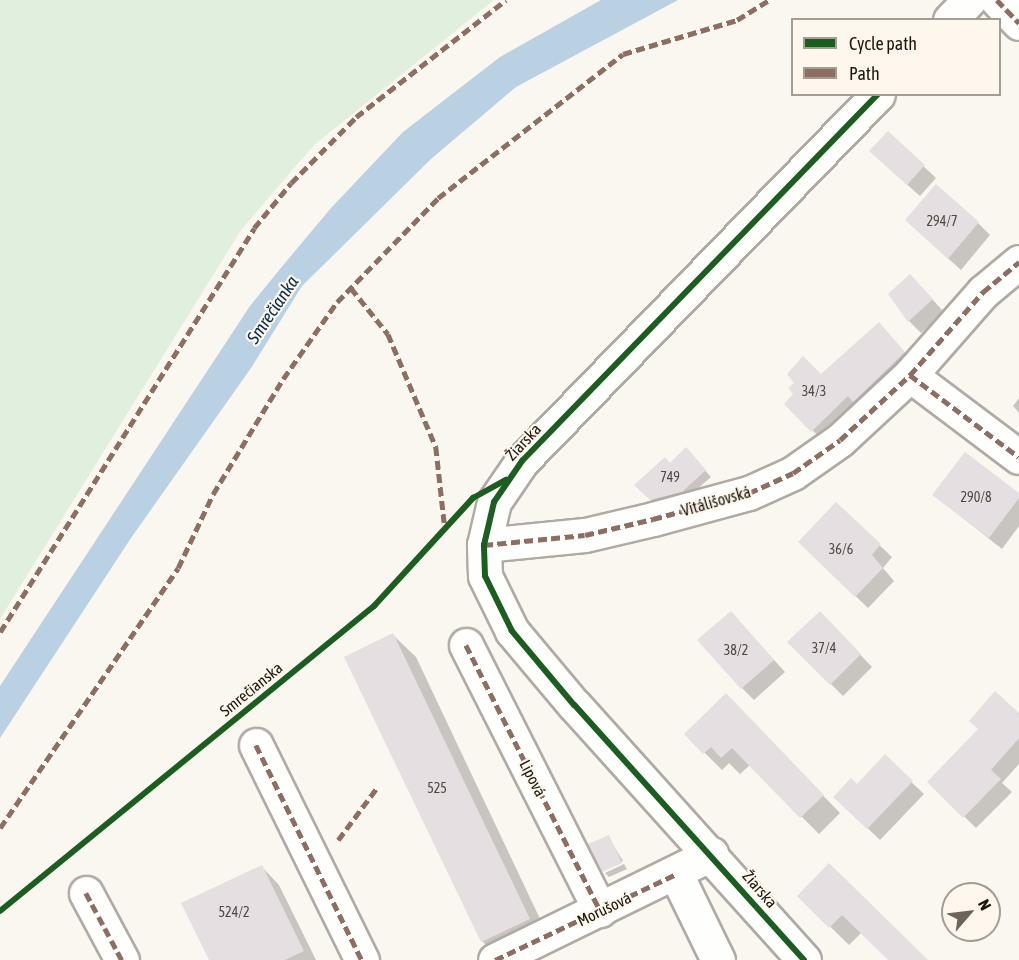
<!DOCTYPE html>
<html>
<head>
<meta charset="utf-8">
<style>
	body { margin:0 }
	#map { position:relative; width:1019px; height:960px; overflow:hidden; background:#faf6f0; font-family:"Asap Condensed",sans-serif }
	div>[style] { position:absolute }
	.green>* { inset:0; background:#e0efde }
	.water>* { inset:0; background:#bad0e3 }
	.shadow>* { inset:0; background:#0003 }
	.building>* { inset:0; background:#e6dfe1 }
	.roads { filter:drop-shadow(2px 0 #afaaa4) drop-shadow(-2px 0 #afaaa4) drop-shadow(0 2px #afaaa4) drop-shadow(0 -2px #afaaa4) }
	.minor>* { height:33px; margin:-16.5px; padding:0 16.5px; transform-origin:16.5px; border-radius:16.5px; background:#fefefd }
	.quiet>* { height:4.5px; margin-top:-2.25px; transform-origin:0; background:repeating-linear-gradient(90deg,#8d6e63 0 9px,transparent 0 13.5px) }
	.cycleway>* { height:6px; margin:-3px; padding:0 3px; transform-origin:3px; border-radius:3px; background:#1b5e20 }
	span { translate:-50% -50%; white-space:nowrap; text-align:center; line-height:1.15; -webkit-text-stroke:4.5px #fdf7ed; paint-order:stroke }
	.number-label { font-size:14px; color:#4e4843 }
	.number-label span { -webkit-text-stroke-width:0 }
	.street-label { font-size:16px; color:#1c160e }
	.water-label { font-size:18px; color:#052c4a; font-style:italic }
	.legend { position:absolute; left:791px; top:18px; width:210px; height:78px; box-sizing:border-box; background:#fdf7ed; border:2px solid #a39d94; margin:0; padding:8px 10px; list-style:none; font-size:18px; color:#1c160e }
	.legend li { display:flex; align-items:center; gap:12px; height:30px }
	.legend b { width:30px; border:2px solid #a39d94 }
	.north { position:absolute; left:941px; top:882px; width:60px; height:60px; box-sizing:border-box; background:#fdf7ed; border:2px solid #a39d94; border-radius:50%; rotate:62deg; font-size:16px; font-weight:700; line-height:24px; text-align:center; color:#1c160e }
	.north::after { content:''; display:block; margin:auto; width:21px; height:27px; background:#6a645d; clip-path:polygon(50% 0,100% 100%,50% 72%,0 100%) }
</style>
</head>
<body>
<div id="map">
	<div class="green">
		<i style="clip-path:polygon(0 0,494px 0,314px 145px,241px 230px,0 619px)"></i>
	</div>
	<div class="water">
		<i style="clip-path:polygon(601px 0,678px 0,516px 87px,431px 159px,302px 286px,251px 368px,131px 538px,0 738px,0 686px,250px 306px,280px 269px,331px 208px,403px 132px,500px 57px)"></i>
	</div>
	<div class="shadow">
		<i style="clip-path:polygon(888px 133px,936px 178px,920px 196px,883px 163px)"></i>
		<i style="clip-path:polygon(978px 223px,990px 235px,961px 270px,919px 232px)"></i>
		<i style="clip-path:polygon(922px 288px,944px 312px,921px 333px,909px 321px)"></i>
		<i style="clip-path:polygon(891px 337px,916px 365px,824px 442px,786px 403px)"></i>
		<i style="clip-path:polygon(1019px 398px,1019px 413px,1013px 406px)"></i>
		<i style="clip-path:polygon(691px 455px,711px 477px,688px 497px,657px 505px,636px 485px)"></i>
		<i style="clip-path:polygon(934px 495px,1019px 495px,1019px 526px,1002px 549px)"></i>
		<i style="clip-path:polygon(836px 504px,892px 557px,883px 568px,894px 581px,868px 608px,812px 554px)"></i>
		<i style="clip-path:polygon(731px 613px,785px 672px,754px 700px,742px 688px)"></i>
		<i style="clip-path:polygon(820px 613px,872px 667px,843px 696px,789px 642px)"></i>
		<i style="clip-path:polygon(393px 635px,416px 657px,551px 942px,501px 960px,482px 941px,346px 658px)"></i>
		<i style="clip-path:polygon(743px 713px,840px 813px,819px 834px,750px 765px,740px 774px,729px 763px,722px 770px,686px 734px)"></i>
		<i style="clip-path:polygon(1019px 715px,1019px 764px,1002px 783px,1012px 792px,976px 828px,929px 782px)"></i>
		<i style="clip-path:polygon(885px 757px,924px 794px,880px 840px,835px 797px,857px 786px)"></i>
		<i style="clip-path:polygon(608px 837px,623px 861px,603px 870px)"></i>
		<i style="clip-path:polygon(624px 864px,627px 869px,609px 877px,605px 873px)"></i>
		<i style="clip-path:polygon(829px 865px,925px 960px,890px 960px,862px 932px,849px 945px,799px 896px)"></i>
		<i style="clip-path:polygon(262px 867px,279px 885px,316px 960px,210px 960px)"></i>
	</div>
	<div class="building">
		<i style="clip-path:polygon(888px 131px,925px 165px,907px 185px,869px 151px)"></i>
		<i style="clip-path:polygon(936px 184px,979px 222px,948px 259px,905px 220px)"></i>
		<i style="clip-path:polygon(910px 274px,933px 299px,908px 322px,888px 294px)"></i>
		<i style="clip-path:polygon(879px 322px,905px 352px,853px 402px,848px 396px,811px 432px,784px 404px,793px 394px,788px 388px,794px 383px,787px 374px,803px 356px,821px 374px)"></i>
		<i style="clip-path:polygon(686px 447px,706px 470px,682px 492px,650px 500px,634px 485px,665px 457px,670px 463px)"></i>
		<i style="clip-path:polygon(965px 452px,1019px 493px,1019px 498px,989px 538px,932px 495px)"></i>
		<i style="clip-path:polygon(836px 502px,881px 544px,872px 555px,883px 568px,855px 597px,798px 542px)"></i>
		<i style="clip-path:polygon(731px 611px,774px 660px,741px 689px,697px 640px)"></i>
		<i style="clip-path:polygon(820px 611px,861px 654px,830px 685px,787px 642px)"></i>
		<i style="clip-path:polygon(393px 633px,530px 919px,481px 942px,344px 657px)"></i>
		<i style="clip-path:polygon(995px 691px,1019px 713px,1019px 738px,991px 770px,1001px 779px,963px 818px,927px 782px,978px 729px,969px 721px)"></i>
		<i style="clip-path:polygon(726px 693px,824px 795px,800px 818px,732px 748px,721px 758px,711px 747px,703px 754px,684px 734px)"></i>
		<i style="clip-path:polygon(885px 754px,913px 781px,867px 829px,833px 797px,851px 778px,857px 784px)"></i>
		<i style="clip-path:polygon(609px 835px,622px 863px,602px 872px,588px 844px)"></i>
		<i style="clip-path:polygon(829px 863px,870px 903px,928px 960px,888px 960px,842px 915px,829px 928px,797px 896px)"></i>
		<i style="clip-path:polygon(262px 865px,304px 951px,285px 960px,209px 960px,181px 903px)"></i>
	</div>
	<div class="roads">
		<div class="minor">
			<i style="left:997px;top:0;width:32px;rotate:46deg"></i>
			<i style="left:950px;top:20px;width:28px;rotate:-46deg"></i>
			<i style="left:910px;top:375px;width:136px;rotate:37deg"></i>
			<i style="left:484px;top:545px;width:101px;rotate:-5.7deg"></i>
			<i style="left:585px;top:535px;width:70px;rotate:-13.2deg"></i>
			<i style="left:653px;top:519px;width:99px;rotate:-15.2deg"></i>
			<i style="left:749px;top:493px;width:48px;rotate:-24.4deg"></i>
			<i style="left:793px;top:473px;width:57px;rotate:-35.1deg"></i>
			<i style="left:840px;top:440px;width:96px;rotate:-42.9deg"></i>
			<i style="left:910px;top:375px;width:111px;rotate:-48.7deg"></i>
			<i style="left:983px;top:292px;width:47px;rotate:-39.8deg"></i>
			<i style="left:466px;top:645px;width:297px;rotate:63.2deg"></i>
			<i style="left:256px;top:745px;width:240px;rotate:63.8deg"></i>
			<i style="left:676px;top:874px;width:96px;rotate:64deg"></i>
			<i style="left:86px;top:893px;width:76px;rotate:61.8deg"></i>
			<i style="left:495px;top:960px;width:241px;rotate:-26.1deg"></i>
			<i style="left:804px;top:960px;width:343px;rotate:-132deg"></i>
			<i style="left:574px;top:705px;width:97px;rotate:-130deg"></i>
			<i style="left:512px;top:631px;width:61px;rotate:-116.1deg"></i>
			<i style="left:485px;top:576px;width:31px;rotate:-92deg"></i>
			<i style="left:484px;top:545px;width:44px;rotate:-76.9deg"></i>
			<i style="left:494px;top:502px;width:50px;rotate:-55.7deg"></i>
			<i style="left:522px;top:461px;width:511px;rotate:-45.87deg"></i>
		</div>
	</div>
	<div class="quiet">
		<i style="left:997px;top:0;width:32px;rotate:46deg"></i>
		<i style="left:351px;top:288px;width:59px;rotate:51.2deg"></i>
		<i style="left:388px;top:334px;width:123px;rotate:67deg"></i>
		<i style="left:436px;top:447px;width:82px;rotate:83.7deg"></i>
		<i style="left:910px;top:375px;width:136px;rotate:37deg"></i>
		<i style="left:484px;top:545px;width:101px;rotate:-5.7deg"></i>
		<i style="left:585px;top:535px;width:70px;rotate:-13.2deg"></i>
		<i style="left:653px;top:519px;width:99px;rotate:-15.2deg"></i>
		<i style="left:749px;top:493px;width:48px;rotate:-24.4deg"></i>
		<i style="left:793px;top:473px;width:57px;rotate:-35.1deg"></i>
		<i style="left:840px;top:440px;width:96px;rotate:-42.9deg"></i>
		<i style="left:910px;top:375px;width:111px;rotate:-48.7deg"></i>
		<i style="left:983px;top:292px;width:47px;rotate:-39.8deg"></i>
		<i style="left:0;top:632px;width:477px;rotate:-57.8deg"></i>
		<i style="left:254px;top:228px;width:58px;rotate:-50.6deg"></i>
		<i style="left:291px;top:183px;width:93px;rotate:-45.4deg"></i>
		<i style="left:356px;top:117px;width:190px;rotate:-38deg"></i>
		<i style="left:466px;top:645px;width:297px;rotate:63.2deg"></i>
		<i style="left:256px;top:745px;width:240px;rotate:63.8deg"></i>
		<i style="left:0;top:828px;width:315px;rotate:-55.6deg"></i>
		<i style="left:178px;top:568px;width:82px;rotate:-64.7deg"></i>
		<i style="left:213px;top:494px;width:135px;rotate:-58.7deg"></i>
		<i style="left:283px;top:379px;width:94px;rotate:-55deg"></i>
		<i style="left:337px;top:302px;width:145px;rotate:-45.8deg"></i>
		<i style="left:438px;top:198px;width:234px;rotate:-37.9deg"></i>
		<i style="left:623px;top:54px;width:119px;rotate:-16.6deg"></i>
		<i style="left:737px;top:20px;width:38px;rotate:-32deg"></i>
		<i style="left:338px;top:840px;width:64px;rotate:-53.3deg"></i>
		<i style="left:86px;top:893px;width:76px;rotate:61.8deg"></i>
		<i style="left:495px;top:960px;width:200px;rotate:-25.4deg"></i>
	</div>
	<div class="cycleway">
		<i style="left:0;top:911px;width:483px;rotate:-39.2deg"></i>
		<i style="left:374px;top:606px;width:147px;rotate:-47.5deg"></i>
		<i style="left:473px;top:498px;width:38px;rotate:-29deg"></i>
		<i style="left:804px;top:960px;width:343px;rotate:-132deg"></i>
		<i style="left:574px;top:705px;width:97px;rotate:-130deg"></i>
		<i style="left:512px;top:631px;width:61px;rotate:-116.1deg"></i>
		<i style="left:485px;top:576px;width:31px;rotate:-92deg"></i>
		<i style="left:484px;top:545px;width:44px;rotate:-76.9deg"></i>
		<i style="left:494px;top:502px;width:50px;rotate:-55.7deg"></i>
		<i style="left:522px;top:461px;width:511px;rotate:-45.87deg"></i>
	</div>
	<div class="number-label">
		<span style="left:942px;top:221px">294/7</span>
		<span style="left:814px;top:391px">34/3</span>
		<span style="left:670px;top:477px">749</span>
		<span style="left:976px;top:497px">290/8</span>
		<span style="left:841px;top:549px">36/6</span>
		<span style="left:824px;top:648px">37/4</span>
		<span style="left:736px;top:650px">38/2</span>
		<span style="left:437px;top:788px">525</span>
		<span style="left:234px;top:912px">524/2</span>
	</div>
	<div class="street-label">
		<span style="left:523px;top:442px;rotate:-47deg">Žiarska</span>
		<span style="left:716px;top:501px;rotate:-16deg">Vitálišovská</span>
		<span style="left:251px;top:689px;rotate:-39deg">Smrečianska</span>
		<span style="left:533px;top:778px;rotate:63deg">Lipová</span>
		<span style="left:760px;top:889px;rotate:49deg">Žiarska</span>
		<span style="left:604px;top:909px;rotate:-26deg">Morušová</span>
	</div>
	<div class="water-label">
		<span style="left:273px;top:310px;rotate:-56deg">Smrečianka</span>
	</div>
	<ul class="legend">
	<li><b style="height:8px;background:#1b5e20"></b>Cycle path</li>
	<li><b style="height:8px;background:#8d6e63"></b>Path</li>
	</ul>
	<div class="north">N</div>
</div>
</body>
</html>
